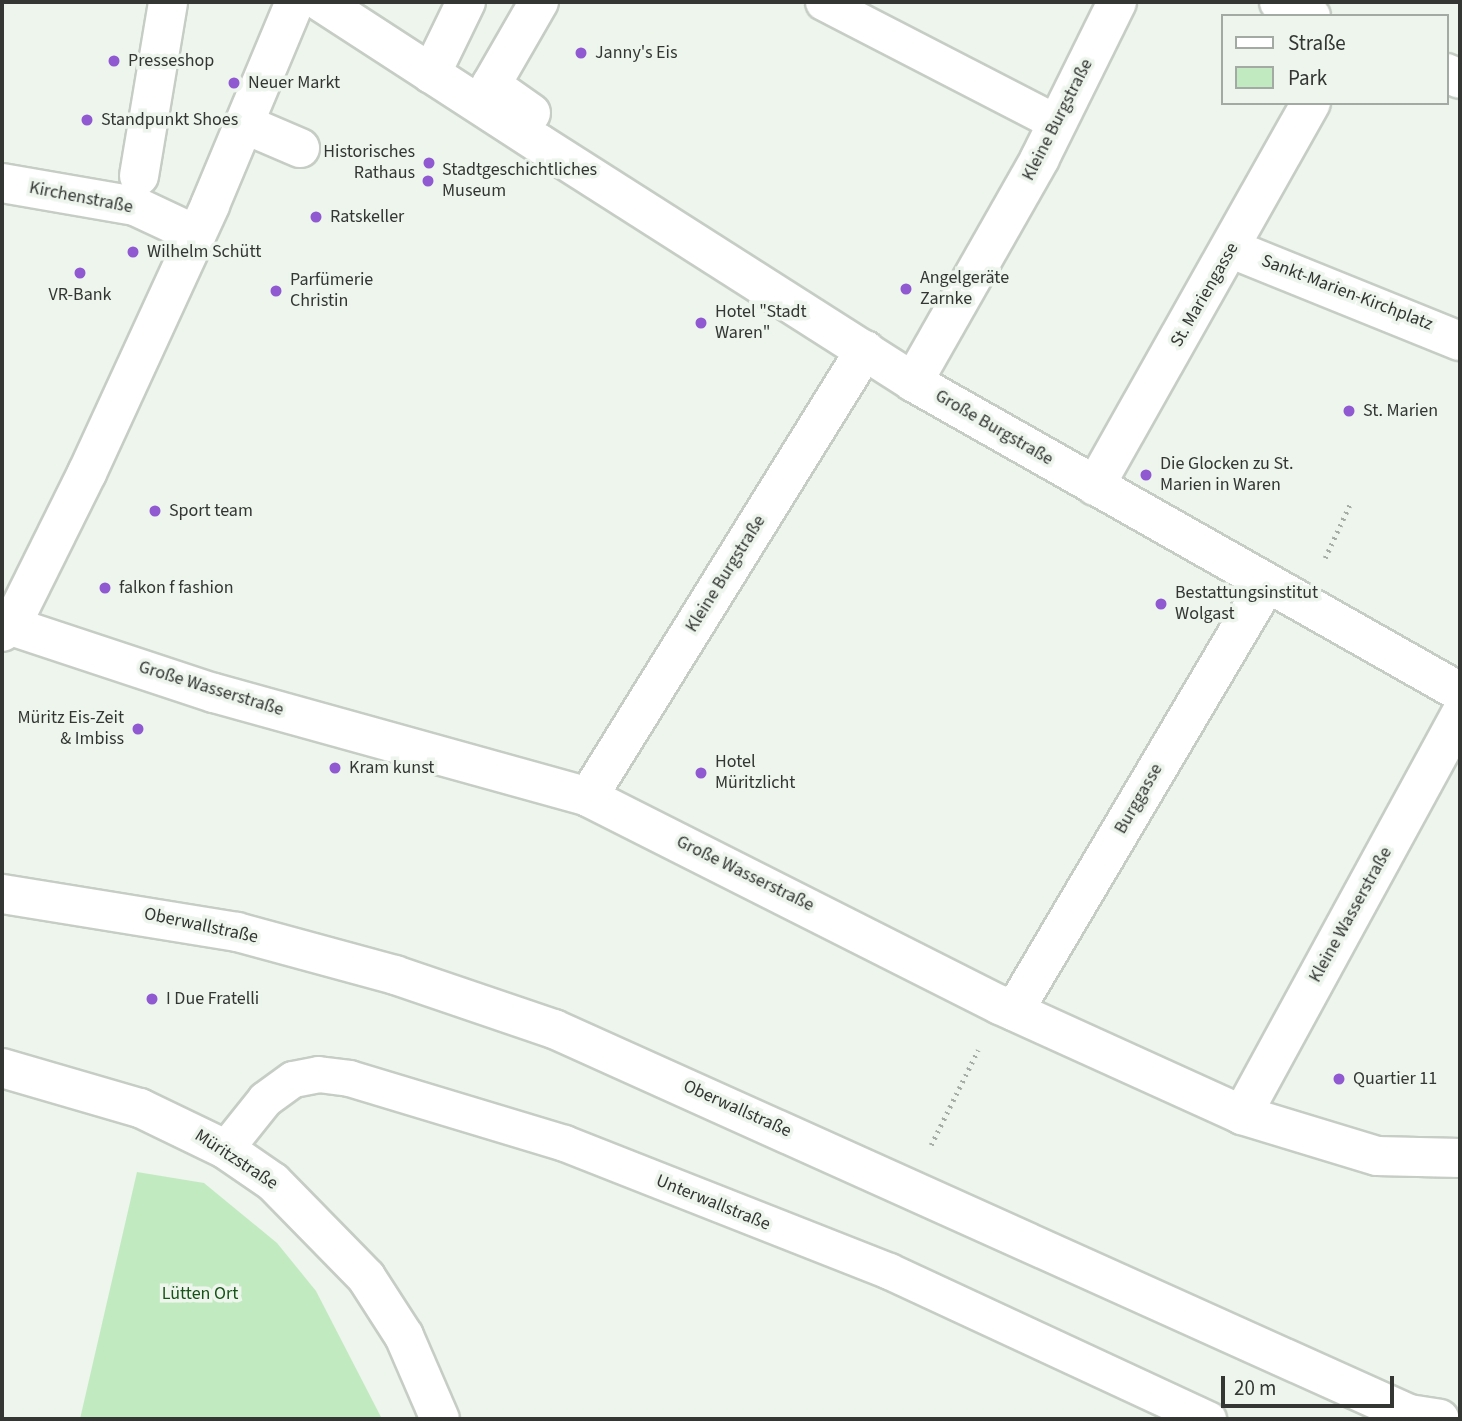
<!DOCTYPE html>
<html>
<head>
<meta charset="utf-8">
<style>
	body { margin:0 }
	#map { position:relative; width:1462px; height:1421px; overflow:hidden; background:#edf5ed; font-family:"Source Sans 3",sans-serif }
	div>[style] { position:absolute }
	.green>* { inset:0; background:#c2eac0 }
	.path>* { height:4.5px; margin-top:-2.25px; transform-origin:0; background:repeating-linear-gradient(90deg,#a6aca6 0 2px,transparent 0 7px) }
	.roads { filter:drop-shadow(2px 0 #c6cdc5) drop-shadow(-2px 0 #c6cdc5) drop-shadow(0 2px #c6cdc5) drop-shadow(0 -2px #c6cdc5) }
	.service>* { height:35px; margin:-17.5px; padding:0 17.5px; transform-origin:17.5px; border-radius:17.5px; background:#fff }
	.pedestrian>* { height:38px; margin:-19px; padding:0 19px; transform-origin:19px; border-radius:19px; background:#fff }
	.minor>* { height:38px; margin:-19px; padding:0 19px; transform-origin:19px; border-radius:19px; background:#fff }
	.dots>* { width:19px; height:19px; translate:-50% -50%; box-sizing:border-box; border:4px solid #edf5ed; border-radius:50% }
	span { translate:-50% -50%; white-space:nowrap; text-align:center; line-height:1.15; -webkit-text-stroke:7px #edf5ed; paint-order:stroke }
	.poi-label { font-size:18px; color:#333633 }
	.left { translate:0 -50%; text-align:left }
	.right { translate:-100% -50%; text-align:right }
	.street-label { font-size:18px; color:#333633 }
	.park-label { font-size:18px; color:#155316 }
	.frame { position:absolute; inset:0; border:4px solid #333633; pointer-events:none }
	.legend { position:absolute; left:1221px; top:14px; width:228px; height:91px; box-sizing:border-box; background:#edf5ed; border:2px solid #a3a9a3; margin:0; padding:9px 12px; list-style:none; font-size:21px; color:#333633 }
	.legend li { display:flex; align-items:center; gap:14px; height:35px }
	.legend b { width:35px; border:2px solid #a3a9a3 }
	.scale { position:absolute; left:1221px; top:1376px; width:173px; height:32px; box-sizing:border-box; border:4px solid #333633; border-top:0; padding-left:9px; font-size:21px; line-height:24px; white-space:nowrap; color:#333633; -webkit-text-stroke:5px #edf5ed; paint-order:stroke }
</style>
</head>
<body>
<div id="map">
	<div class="green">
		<i style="clip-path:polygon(137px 1172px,204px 1183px,277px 1243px,316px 1291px,382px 1419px,80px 1419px)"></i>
	</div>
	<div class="path">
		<i style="left:1325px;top:558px;width:62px;rotate:-65.1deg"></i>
		<i style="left:931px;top:1145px;width:106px;rotate:-63.7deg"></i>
	</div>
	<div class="roads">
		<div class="service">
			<i style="left:823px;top:2px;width:263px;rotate:27.3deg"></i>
			<i style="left:225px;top:1149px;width:64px;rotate:-51.3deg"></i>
			<i style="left:265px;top:1099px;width:34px;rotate:-36deg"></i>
			<i style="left:293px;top:1079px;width:25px;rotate:-11deg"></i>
			<i style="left:318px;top:1074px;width:31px;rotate:7deg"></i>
			<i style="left:349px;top:1078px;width:225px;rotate:16.8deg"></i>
			<i style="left:564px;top:1143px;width:349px;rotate:21.5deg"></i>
			<i style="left:889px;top:1271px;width:352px;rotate:24.9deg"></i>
		</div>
		<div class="pedestrian">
			<i style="left:321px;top:2px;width:261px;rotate:33deg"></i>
			<i style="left:431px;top:74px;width:80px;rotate:-64.1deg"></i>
			<i style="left:531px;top:113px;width:49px;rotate:-145deg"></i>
			<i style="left:491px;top:85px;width:96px;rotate:-60deg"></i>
			<i style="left:244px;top:124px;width:61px;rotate:23.2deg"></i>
			<i style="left:139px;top:176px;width:176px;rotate:-80.5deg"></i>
			<i style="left:210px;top:205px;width:220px;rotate:-67.3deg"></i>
		</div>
		<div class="minor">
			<i style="left:1279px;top:2px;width:35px;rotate:24deg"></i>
			<i style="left:1446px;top:73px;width:15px;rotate:23deg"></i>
			<i style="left:540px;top:144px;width:442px;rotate:32.5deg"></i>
			<i style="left:913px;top:382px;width:629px;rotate:29.54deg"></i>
			<i style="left:2px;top:183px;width:135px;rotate:9.8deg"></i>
			<i style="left:135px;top:206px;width:68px;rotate:25.1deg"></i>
			<i style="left:1232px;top:249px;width:246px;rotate:22deg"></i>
			<i style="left:913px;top:382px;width:257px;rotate:-60.4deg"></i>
			<i style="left:1040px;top:158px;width:174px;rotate:-63.7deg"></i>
			<i style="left:1095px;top:486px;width:440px;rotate:-60.6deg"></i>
			<i style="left:11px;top:626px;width:214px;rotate:18.3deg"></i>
			<i style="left:214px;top:693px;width:388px;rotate:15.5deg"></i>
			<i style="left:588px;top:797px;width:462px;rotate:26.8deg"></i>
			<i style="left:1000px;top:1005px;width:266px;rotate:24.4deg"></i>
			<i style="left:1242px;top:1115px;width:141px;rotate:16.9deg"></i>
			<i style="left:1377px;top:1156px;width:83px;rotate:1.4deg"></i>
			<i style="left:2px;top:632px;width:11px;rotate:-34deg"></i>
			<i style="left:11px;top:626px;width:171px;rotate:-63.6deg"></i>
			<i style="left:87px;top:473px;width:295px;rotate:-65.3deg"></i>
			<i style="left:588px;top:797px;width:526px;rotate:-58.21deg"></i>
			<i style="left:2px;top:894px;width:238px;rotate:9.2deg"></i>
			<i style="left:237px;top:932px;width:164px;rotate:15.2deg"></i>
			<i style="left:395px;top:975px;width:168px;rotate:18.8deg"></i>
			<i style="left:554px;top:1029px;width:938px;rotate:24.24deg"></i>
			<i style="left:1409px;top:1414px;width:31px;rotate:9deg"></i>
			<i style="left:1014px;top:1011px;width:494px;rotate:-59.4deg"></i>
			<i style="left:2px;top:1068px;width:144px;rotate:16.2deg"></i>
			<i style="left:140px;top:1108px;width:94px;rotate:25.8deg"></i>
			<i style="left:225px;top:1149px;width:58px;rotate:34.5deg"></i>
			<i style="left:273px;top:1182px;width:133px;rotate:45.6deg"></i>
			<i style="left:366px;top:1277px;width:70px;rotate:57.2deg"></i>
			<i style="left:404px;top:1336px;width:90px;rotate:66.6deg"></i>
			<i style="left:1242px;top:1115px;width:456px;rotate:-61.4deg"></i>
		</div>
	</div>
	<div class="dots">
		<i style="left:581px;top:53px;background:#9059d1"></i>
		<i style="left:114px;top:61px;background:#9059d1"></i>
		<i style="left:234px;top:83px;background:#9059d1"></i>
		<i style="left:87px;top:120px;background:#9059d1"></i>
		<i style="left:429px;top:163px;background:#9059d1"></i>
		<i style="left:428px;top:181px;background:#9059d1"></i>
		<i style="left:316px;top:217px;background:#9059d1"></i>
		<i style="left:133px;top:252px;background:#9059d1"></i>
		<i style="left:80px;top:273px;background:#9059d1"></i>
		<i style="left:906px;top:289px;background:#9059d1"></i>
		<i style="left:276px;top:291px;background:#9059d1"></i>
		<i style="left:701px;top:323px;background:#9059d1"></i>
		<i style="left:1349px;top:411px;background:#9059d1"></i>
		<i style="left:1146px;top:475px;background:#9059d1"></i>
		<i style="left:155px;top:511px;background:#9059d1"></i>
		<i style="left:105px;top:588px;background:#9059d1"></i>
		<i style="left:1161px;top:604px;background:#9059d1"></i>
		<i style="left:138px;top:729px;background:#9059d1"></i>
		<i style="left:335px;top:768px;background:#9059d1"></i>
		<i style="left:701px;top:773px;background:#9059d1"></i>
		<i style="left:152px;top:999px;background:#9059d1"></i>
		<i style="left:1339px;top:1079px;background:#9059d1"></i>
	</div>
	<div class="poi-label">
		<span class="left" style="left:595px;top:53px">Janny's Eis</span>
		<span class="left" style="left:128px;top:61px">Presseshop</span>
		<span class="left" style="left:248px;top:83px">Neuer Markt</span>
		<span class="left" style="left:101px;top:120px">Standpunkt Shoes</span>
		<span class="right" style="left:415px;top:163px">Historisches<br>Rathaus</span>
		<span class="left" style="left:442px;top:181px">Stadtgeschichtliches<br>Museum</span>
		<span class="left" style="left:330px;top:217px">Ratskeller</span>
		<span class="left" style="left:147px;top:252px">Wilhelm Schütt</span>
		<span class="left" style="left:920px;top:289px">Angelgeräte<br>Zarnke</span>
		<span class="left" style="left:290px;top:291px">Parfümerie<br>Christin</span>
		<span style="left:80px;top:295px">VR-Bank</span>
		<span class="left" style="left:715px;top:323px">Hotel "Stadt<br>Waren"</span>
		<span class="left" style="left:1363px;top:411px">St. Marien</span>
		<span class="left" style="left:1160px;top:475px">Die Glocken zu St.<br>Marien in Waren</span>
		<span class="left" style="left:169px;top:511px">Sport team</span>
		<span class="left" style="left:119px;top:588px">falkon f fashion</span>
		<span class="left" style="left:1175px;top:604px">Bestattungsinstitut<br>Wolgast</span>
		<span class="right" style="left:124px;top:729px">Müritz Eis-Zeit<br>&amp; Imbiss</span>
		<span class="left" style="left:715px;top:773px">Hotel<br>Müritzlicht</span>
		<span class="left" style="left:349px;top:768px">Kram kunst</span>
		<span class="left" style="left:166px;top:999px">I Due Fratelli</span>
		<span class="left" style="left:1353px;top:1079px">Quartier 11</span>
	</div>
	<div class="street-label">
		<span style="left:1058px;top:120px;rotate:-63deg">Kleine Burgstraße</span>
		<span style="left:81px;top:198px;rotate:11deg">Kirchenstraße</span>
		<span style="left:1347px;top:293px;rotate:21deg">Sankt-Marien-Kirchplatz</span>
		<span style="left:1205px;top:295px;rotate:-60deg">St. Mariengasse</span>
		<span style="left:994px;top:428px;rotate:30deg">Große Burgstraße</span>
		<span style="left:726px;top:574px;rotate:-58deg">Kleine Burgstraße</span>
		<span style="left:211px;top:689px;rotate:17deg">Große Wasserstraße</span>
		<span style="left:1139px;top:799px;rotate:-60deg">Burggasse</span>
		<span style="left:745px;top:874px;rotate:26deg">Große Wasserstraße</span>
		<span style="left:1351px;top:915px;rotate:-61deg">Kleine Wasserstraße</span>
		<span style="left:201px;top:926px;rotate:12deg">Oberwallstraße</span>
		<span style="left:737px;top:1109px;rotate:24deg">Oberwallstraße</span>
		<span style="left:236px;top:1160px;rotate:33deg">Müritzstraße</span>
		<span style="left:713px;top:1203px;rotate:22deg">Unterwallstraße</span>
	</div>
	<div class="park-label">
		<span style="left:200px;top:1294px">Lütten Ort</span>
	</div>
	<div class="frame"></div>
	<ul class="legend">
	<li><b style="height:9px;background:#fff"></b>Straße</li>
	<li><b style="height:19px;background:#c2eac0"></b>Park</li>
	</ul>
	<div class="scale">20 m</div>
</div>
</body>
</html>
